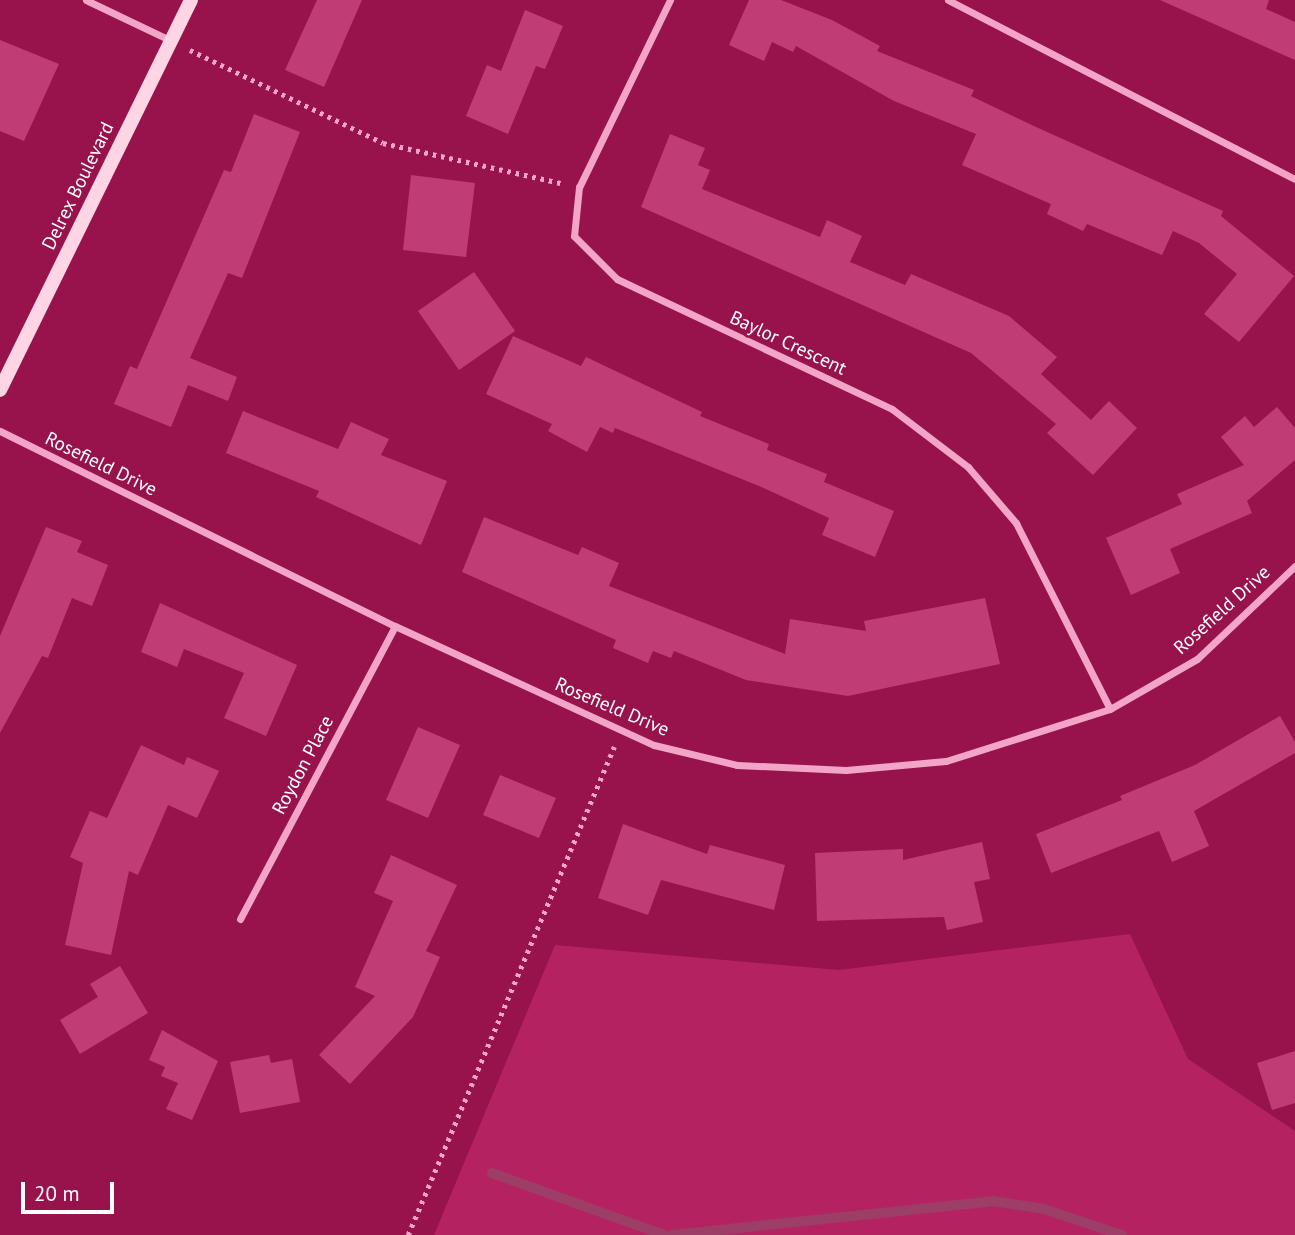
<!DOCTYPE html>
<html>
<head>
<meta charset="utf-8">
<style>
	body { margin:0 }
	#map { position:relative; width:1295px; height:1235px; overflow:hidden; background:#98134b; font-family:"PT Sans",sans-serif }
	div>[style] { position:absolute }
	.green>* { inset:0; background:#b52262 }
	.stream>* { height:10px; margin:-5px; padding:0 5px; transform-origin:5px; border-radius:5px; background:#9c3e65 }
	.building>* { inset:0; background:#c03c75 }
	.path>* { height:4.5px; margin-top:-2.25px; transform-origin:0; background:repeating-linear-gradient(90deg,#f3a5c7 0 3.5px,transparent 0 8.5px) }
	.street>* { height:7px; margin:-3.5px; padding:0 3.5px; transform-origin:3.5px; border-radius:3.5px; background:#f3a5c7 }
	.secondary>* { height:14px; margin:-7px; padding:0 7px; transform-origin:7px; border-radius:7px; background:#fdd5e5 }
	span { translate:-50% -50%; white-space:nowrap; text-align:center; line-height:1.15; -webkit-text-stroke:5px #98134b; paint-order:stroke }
	.street-label { font-size:19px; color:#fff }
	.scale { position:absolute; left:21px; top:1182px; width:93px; height:32px; box-sizing:border-box; border:4px solid #fff; border-top:0; padding-left:9px; font-size:21px; line-height:24px; white-space:nowrap; color:#fff; -webkit-text-stroke:5px #98134b; paint-order:stroke }
</style>
</head>
<body>
<div id="map">
	<div class="green">
		<i style="clip-path:polygon(1130px 934px,1188px 1059px,1295px 1131px,1295px 1235px,434px 1235px,555px 945px,839px 970px)"></i>
	</div>
	<div class="stream">
		<i style="left:492px;top:1173px;width:183px;rotate:19.8deg"></i>
		<i style="left:672px;top:1235px;width:323px;rotate:-6deg"></i>
		<i style="left:993px;top:1201px;width:52px;rotate:8.9deg"></i>
		<i style="left:1044px;top:1209px;width:82px;rotate:18.4deg"></i>
	</div>
	<div class="building">
		<i style="clip-path:polygon(317px 0,362px 0,324px 87px,285px 70px)"></i>
		<i style="clip-path:polygon(749px 0,781px 0,832px 20px,880px 46px,877px 51px,974px 90px,971px 96px,1036px 127px,1223px 211px,1221px 216px,1294px 276px,1239px 342px,1204px 314px,1237px 274px,1199px 243px,1173px 231px,1162px 255px,1087px 224px,1083px 231px,1047px 214px,1051px 204px,962px 165px,976px 134px,894px 101px,796px 46px,793px 52px,772px 42px,764px 61px,729px 45px)"></i>
		<i style="clip-path:polygon(1160px 0,1269px 0,1266px 9px,1295px 22px,1295px 60px)"></i>
		<i style="clip-path:polygon(525px 10px,563px 26px,545px 69px,536px 66px,508px 134px,466px 116px,487px 65px,501px 71px)"></i>
		<i style="clip-path:polygon(0 40px,59px 64px,24px 141px,0 131px)"></i>
		<i style="clip-path:polygon(254px 114px,300px 132px,242px 278px,228px 273px,190px 358px,237px 377px,228px 401px,188px 385px,171px 427px,114px 404px,130px 366px,137px 369px,224px 170px,231px 172px)"></i>
		<i style="clip-path:polygon(670px 134px,705px 148px,698px 165px,710px 170px,702px 189px,820px 237px,827px 220px,862px 236px,850px 262px,905px 285px,911px 274px,1009px 316px,1057px 357px,1041px 374px,1091px 420px,1109px 401px,1137px 428px,1093px 475px,1047px 433px,1056px 424px,971px 353px,641px 207px)"></i>
		<i style="clip-path:polygon(411px 175px,475px 183px,466px 257px,403px 250px)"></i>
		<i style="clip-path:polygon(474px 272px,515px 331px,459px 370px,418px 311px)"></i>
		<i style="clip-path:polygon(513px 336px,581px 366px,586px 357px,702px 412px,700px 416px,769px 444px,767px 450px,827px 474px,824px 482px,894px 511px,875px 557px,822px 535px,829px 518px,759px 486px,615px 428px,613px 433px,600px 427px,587px 452px,548px 431px,552px 424px,486px 394px)"></i>
		<i style="clip-path:polygon(1277px 407px,1295px 428px,1295px 460px,1247px 501px,1252px 513px,1170px 549px,1180px 573px,1131px 595px,1106px 538px,1182px 504px,1177px 494px,1244px 465px,1221px 437px,1245px 416px,1254px 427px)"></i>
		<i style="clip-path:polygon(243px 411px,338px 449px,351px 422px,389px 439px,381px 455px,447px 481px,421px 545px,316px 497px,319px 491px,226px 453px)"></i>
		<i style="clip-path:polygon(484px 517px,578px 555px,582px 547px,619px 563px,609px 586px,785px 654px,790px 619px,866px 631px,864px 621px,985px 598px,1000px 664px,848px 696px,746px 680px,674px 651px,671px 658px,653px 651px,648px 663px,613px 648px,616px 640px,462px 572px)"></i>
		<i style="clip-path:polygon(46px 527px,82px 541px,77px 552px,108px 565px,92px 606px,72px 598px,48px 658px,42px 656px,0 733px,0 636px)"></i>
		<i style="clip-path:polygon(160px 603px,297px 665px,266px 736px,224px 718px,244px 673px,184px 649px,177px 667px,141px 652px)"></i>
		<i style="clip-path:polygon(1280px 716px,1295px 742px,1295px 753px,1194px 811px,1209px 846px,1172px 862px,1159px 831px,1051px 873px,1036px 834px,1122px 800px,1120px 796px,1195px 765px)"></i>
		<i style="clip-path:polygon(418px 727px,460px 745px,428px 818px,386px 800px)"></i>
		<i style="clip-path:polygon(141px 745px,184px 765px,187px 757px,219px 771px,197px 818px,168px 805px,138px 875px,129px 871px,111px 955px,65px 945px,83px 863px,70px 857px,90px 811px,107px 818px)"></i>
		<i style="clip-path:polygon(500px 775px,556px 798px,539px 838px,483px 815px)"></i>
		<i style="clip-path:polygon(623px 824px,707px 854px,710px 845px,785px 865px,774px 910px,661px 880px,648px 915px,598px 898px)"></i>
		<i style="clip-path:polygon(982px 842px,990px 879px,974px 882px,983px 922px,947px 930px,944px 917px,817px 921px,815px 853px,903px 849px,903px 860px)"></i>
		<i style="clip-path:polygon(391px 855px,457px 885px,426px 951px,440px 957px,413px 1017px,350px 1084px,319px 1055px,375px 996px,355px 987px,393px 901px,374px 893px)"></i>
		<i style="clip-path:polygon(120px 966px,148px 1013px,80px 1054px,60px 1020px,98px 997px,90px 984px)"></i>
		<i style="clip-path:polygon(162px 1030px,218px 1061px,192px 1120px,166px 1109px,178px 1083px,161px 1076px,165px 1067px,149px 1060px)"></i>
		<i style="clip-path:polygon(1295px 1051px,1295px 1103px,1272px 1110px,1257px 1063px)"></i>
		<i style="clip-path:polygon(269px 1055px,271px 1063px,292px 1059px,300px 1102px,240px 1113px,230px 1062px)"></i>
	</div>
	<div class="path">
		<i style="left:190px;top:50px;width:214px;rotate:25.7deg"></i>
		<i style="left:383px;top:143px;width:182px;rotate:12.7deg"></i>
		<i style="left:408px;top:1235px;width:530px;rotate:-67.11deg"></i>
	</div>
	<div class="street">
		<i style="left:86px;top:0;width:93px;rotate:25.5deg"></i>
		<i style="left:670px;top:0;width:208px;rotate:115.9deg"></i>
		<i style="left:579px;top:187px;width:49px;rotate:95.8deg"></i>
		<i style="left:574px;top:236px;width:61px;rotate:45deg"></i>
		<i style="left:617px;top:279px;width:304px;rotate:25.3deg"></i>
		<i style="left:892px;top:409px;width:96px;rotate:37.3deg"></i>
		<i style="left:968px;top:467px;width:74px;rotate:49.4deg"></i>
		<i style="left:1016px;top:523px;width:208px;rotate:63.2deg"></i>
		<i style="left:948px;top:0;width:390px;rotate:27.3deg"></i>
		<i style="left:0;top:431px;width:441px;rotate:26.3deg"></i>
		<i style="left:395px;top:626px;width:285px;rotate:24.7deg"></i>
		<i style="left:654px;top:745px;width:85px;rotate:13.5deg"></i>
		<i style="left:737px;top:765px;width:109px;rotate:2.6deg"></i>
		<i style="left:846px;top:770px;width:100px;rotate:-5.1deg"></i>
		<i style="left:946px;top:761px;width:172px;rotate:-17.6deg"></i>
		<i style="left:1110px;top:709px;width:100px;rotate:-29.9deg"></i>
		<i style="left:1197px;top:659px;width:135px;rotate:-43.5deg"></i>
		<i style="left:240px;top:919px;width:331px;rotate:-62.1deg"></i>
	</div>
	<div class="secondary">
		<i style="left:0;top:390px;width:434px;rotate:-63.9deg"></i>
	</div>
	<div class="street-label">
		<span style="left:78px;top:186px;rotate:-64deg">Delrex Boulevard</span>
		<span style="left:788px;top:343px;rotate:25deg">Baylor Crescent</span>
		<span style="left:101px;top:464px;rotate:26deg">Rosefield Drive</span>
		<span style="left:1222px;top:610px;rotate:-42deg">Rosefield Drive</span>
		<span style="left:612px;top:707px;rotate:23deg">Rosefield Drive</span>
		<span style="left:303px;top:765px;rotate:-62deg">Roydon Place</span>
	</div>
	<div class="scale">20 m</div>
</div>
</body>
</html>
